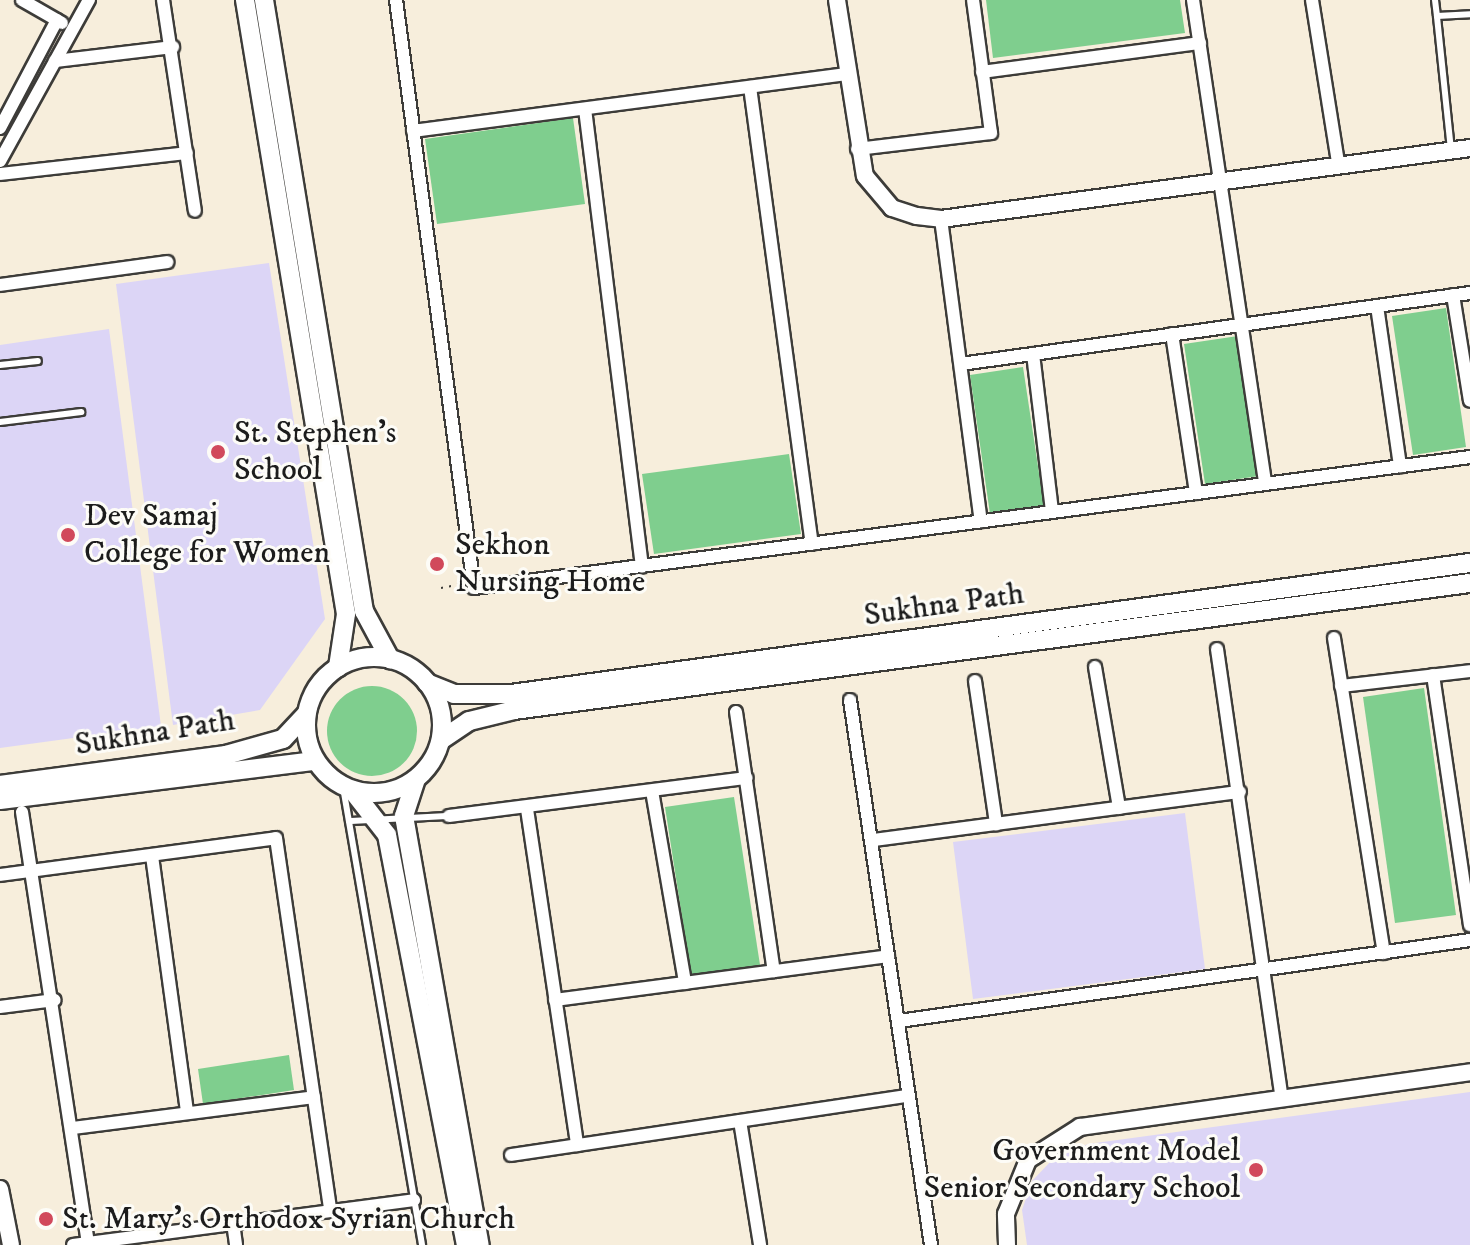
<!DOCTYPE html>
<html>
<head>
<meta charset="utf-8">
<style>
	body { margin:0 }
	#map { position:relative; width:1470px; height:1245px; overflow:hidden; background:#f7eedc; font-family:"IM FELL DW Pica",serif }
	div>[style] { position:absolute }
	.built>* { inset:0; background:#dcd5f6 }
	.green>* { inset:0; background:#7fce8e }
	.round { border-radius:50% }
	.path>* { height:2px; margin-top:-1px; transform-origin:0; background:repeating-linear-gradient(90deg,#3d3c39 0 2px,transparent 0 8px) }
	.roads { filter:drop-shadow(2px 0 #3d3c39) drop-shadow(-2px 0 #3d3c39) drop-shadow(0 2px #3d3c39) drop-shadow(0 -2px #3d3c39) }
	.service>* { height:6px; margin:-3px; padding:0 3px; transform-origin:3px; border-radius:3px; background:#fff }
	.minor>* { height:12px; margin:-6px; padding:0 6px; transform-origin:6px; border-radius:6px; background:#fff }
	.tertiary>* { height:16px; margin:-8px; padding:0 8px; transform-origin:8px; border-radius:8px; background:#fff }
	.secondary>* { height:18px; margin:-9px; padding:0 9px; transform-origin:9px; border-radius:9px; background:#fff }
	.secondary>.ring { margin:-9px; padding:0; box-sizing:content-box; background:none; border:18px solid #fff; border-radius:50% }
	.dots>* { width:22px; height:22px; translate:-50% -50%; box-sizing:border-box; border:4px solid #fdfcf7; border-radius:50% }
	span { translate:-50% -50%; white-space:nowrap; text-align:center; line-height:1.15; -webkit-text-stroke:6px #fdfcf7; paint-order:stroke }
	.poi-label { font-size:32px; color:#1c1c1c }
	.left { translate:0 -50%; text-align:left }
	.right { translate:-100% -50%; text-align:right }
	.street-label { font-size:32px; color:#1c1c1c }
</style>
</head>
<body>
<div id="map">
	<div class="built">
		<i style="clip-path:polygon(269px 263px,325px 619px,260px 710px,173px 725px,116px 284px)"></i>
		<i style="clip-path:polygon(109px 329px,161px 726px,0 748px,0 345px)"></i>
		<i style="clip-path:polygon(1185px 813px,1205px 969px,973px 999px,953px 842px)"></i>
		<i style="clip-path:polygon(1470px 1092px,1470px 1245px,1027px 1245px,1022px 1210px,1032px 1181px,1053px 1159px,1088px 1144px)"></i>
	</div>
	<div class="green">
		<i style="clip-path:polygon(986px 0,1180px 0,1185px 33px,993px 58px)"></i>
		<i style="clip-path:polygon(573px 118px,585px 204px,437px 224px,425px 139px)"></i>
		<i style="clip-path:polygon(1446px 308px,1466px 447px,1413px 455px,1392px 316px)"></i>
		<i style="clip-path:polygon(1238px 336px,1259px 476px,1205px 484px,1184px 344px)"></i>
		<i style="clip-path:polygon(1023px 367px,1044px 506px,990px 514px,970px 375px)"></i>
		<i style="clip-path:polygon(789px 454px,801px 534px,654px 554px,642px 474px)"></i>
		<i class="round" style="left:327px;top:686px;width:90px;height:90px"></i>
		<i style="clip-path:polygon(1424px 688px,1456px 915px,1395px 923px,1363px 697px)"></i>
		<i style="clip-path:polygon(734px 797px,760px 965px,691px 975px,665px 807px)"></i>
		<i style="clip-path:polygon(289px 1055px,294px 1090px,203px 1104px,198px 1069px)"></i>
	</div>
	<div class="path">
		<i style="left:441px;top:588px;width:20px;rotate:-11deg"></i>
	</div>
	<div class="roads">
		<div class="service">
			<i style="left:1435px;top:0;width:16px;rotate:83deg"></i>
			<i style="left:1451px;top:150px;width:135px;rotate:-96deg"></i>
			<i style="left:1437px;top:16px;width:33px;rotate:-3deg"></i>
			<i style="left:0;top:365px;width:38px;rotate:-6deg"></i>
			<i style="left:0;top:422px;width:82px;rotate:-7deg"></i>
			<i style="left:343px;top:787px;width:465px;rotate:80.2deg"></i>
			<i style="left:349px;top:821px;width:100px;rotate:-2.9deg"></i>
		</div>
		<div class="minor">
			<i style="left:22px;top:0;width:46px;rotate:29.9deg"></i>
			<i style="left:163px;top:0;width:213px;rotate:81.4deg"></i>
			<i style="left:396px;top:0;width:593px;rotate:82.44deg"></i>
			<i style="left:474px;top:588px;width:1005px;rotate:-7.49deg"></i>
			<i style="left:1193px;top:0;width:489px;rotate:81.5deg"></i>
			<i style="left:1312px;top:0;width:164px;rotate:80.9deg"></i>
			<i style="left:55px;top:61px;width:119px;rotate:-6.8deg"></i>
			<i style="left:982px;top:72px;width:220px;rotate:-7.6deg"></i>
			<i style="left:750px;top:87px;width:461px;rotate:82.3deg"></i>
			<i style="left:585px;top:109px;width:461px;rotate:82.9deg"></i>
			<i style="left:0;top:128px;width:122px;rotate:-62.2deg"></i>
			<i style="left:413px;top:131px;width:437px;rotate:-7.5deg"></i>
			<i style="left:857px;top:149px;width:135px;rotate:-6.8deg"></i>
			<i style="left:991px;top:133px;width:134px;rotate:-97.7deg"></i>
			<i style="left:0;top:161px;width:184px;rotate:-61.1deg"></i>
			<i style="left:0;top:174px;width:188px;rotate:-6.4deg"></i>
			<i style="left:941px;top:219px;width:305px;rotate:82.5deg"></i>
			<i style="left:0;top:285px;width:169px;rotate:-7.8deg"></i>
			<i style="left:1453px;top:295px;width:107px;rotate:80.9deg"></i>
			<i style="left:1377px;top:306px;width:162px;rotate:81.8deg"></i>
			<i style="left:1172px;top:334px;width:161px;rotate:81.4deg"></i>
			<i style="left:1033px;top:354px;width:159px;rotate:83.1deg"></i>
			<i style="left:961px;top:364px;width:514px;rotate:-7.94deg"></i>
			<i style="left:1334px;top:638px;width:319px;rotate:81deg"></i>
			<i style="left:1217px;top:649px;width:455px;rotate:81.8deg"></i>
			<i style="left:1095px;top:667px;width:143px;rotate:80.3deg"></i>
			<i style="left:1433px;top:675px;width:253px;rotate:81.6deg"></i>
			<i style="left:975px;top:681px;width:145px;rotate:81.6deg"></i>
			<i style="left:1341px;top:686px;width:130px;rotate:-6.6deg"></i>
			<i style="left:850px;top:700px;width:551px;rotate:81.55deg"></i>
			<i style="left:736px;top:712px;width:262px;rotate:81.7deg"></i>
			<i style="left:652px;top:791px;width:195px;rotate:80.2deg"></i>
			<i style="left:527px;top:809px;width:340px;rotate:81.5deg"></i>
			<i style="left:22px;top:812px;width:436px;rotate:81.3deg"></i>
			<i style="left:449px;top:816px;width:300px;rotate:-7.3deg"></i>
			<i style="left:874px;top:840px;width:369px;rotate:-7.5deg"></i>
			<i style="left:152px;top:856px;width:259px;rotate:82.2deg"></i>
			<i style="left:0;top:875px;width:278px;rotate:-7.6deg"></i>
			<i style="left:276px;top:838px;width:376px;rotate:81.7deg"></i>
			<i style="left:555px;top:1000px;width:336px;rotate:-7.5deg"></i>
			<i style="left:0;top:1007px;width:55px;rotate:-7.3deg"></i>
			<i style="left:899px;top:1021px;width:577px;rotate:-8.07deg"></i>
			<i style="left:740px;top:1121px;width:126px;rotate:80.8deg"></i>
			<i style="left:73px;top:1128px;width:243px;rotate:-7.3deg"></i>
			<i style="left:511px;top:1155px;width:401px;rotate:-8.5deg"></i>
			<i style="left:233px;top:1223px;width:22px;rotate:82deg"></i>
			<i style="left:73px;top:1245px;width:344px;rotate:-7.5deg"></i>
		</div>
		<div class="tertiary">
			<i style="left:837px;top:0;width:178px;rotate:81deg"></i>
			<i style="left:865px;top:176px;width:42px;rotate:49.8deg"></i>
			<i style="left:892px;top:208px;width:26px;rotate:18deg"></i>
			<i style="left:917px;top:216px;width:24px;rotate:7deg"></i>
			<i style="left:941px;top:219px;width:534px;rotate:-7.64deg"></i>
			<i style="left:0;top:1189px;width:57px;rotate:78.9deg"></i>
			<i style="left:1007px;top:1245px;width:31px;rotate:-92deg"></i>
			<i style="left:1006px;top:1214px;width:58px;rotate:-67.8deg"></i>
			<i style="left:1028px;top:1160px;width:62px;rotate:-32.4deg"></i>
			<i style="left:1080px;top:1127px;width:394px;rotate:-8deg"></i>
		</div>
		<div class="secondary">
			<i style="left:245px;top:0;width:622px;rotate:80.66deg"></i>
			<i style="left:346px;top:614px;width:54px;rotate:98.6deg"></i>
			<i style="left:264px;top:0;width:619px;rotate:80.71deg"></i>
			<i style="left:364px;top:611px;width:55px;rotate:61.6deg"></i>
			<i class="ring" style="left:306px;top:657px;width:118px;height:118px"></i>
			<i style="left:427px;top:683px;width:29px;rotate:22deg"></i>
			<i style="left:454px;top:694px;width:57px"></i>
			<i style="left:511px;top:694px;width:968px;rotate:-7.78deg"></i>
			<i style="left:441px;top:740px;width:34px;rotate:-34deg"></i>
			<i style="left:469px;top:721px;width:46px;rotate:-13.7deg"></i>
			<i style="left:514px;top:710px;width:964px;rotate:-7.57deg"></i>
			<i style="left:416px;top:779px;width:39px;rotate:108deg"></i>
			<i style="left:404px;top:816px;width:436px;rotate:80deg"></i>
			<i style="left:0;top:785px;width:228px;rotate:-7.6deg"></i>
			<i style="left:226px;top:755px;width:59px;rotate:-15.7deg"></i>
			<i style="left:283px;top:739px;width:34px;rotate:-47deg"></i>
			<i style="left:352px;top:790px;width:57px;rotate:52.1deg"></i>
			<i style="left:387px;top:835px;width:418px;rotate:79.1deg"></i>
			<i style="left:0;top:800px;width:317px;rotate:-7.1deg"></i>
		</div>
	</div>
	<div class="dots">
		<i style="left:218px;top:452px;background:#d1495b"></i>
		<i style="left:68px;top:535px;background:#d1495b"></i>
		<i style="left:437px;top:564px;background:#d1495b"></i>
		<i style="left:1256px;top:1170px;background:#d1495b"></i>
		<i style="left:46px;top:1219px;background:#d1495b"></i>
	</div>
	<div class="poi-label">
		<span class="left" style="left:234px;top:452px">St. Stephen's<br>School</span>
		<span class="left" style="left:84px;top:535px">Dev Samaj<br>College for Women</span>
		<span class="left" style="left:455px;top:564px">Sekhon<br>Nursing Home</span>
		<span class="right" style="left:1240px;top:1170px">Government Model<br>Senior Secondary School</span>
		<span class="left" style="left:62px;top:1219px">St. Mary's Orthodox Syrian Church</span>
	</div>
	<div class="street-label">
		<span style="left:944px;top:605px;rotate:-8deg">Sukhna Path</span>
		<span style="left:155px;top:733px;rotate:-9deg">Sukhna Path</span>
	</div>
</div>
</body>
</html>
